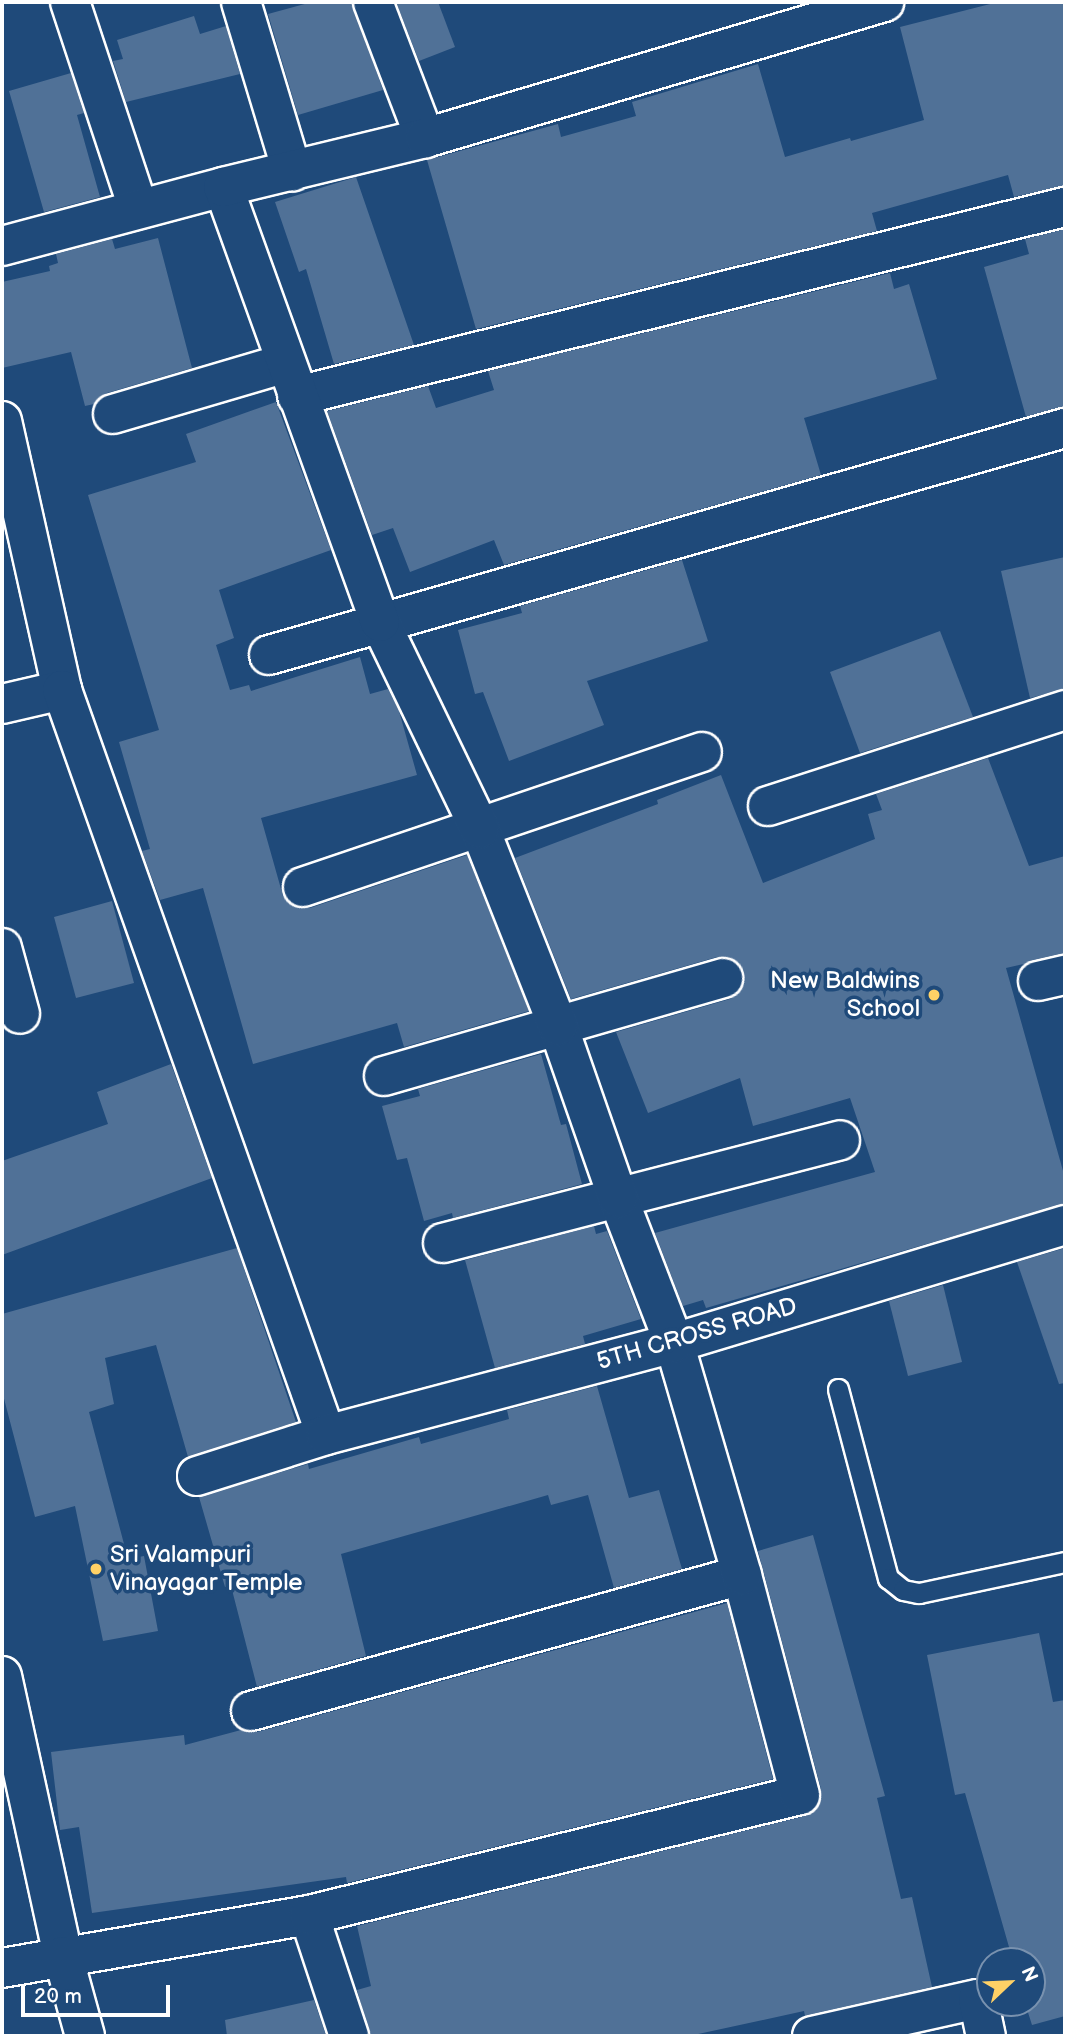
<!DOCTYPE html>
<html>
<head>
<meta charset="utf-8">
<style>
	body { margin:0 }
	#map { position:relative; width:1067px; height:2038px; overflow:hidden; background:#1f4a7a; font-family:"Balsamiq Sans",sans-serif }
	div>[style] { position:absolute }
	.building>* { inset:0; background:#507197 }
	.roads { filter:drop-shadow(2px 0 #fff) drop-shadow(-2px 0 #fff) drop-shadow(0 2px #fff) drop-shadow(0 -2px #fff) }
	.lane>* { height:19px; margin:-9.5px; padding:0 9.5px; transform-origin:9.5px; border-radius:9.5px; background:#1f4a7a }
	.street>* { height:38px; margin:-19px; padding:0 19px; transform-origin:19px; border-radius:19px; background:#1f4a7a }
	.dots>* { width:19px; height:19px; translate:-50% -50%; box-sizing:border-box; border:4px solid #1f4a7a; border-radius:50% }
	span { translate:-50% -50%; white-space:nowrap; text-align:center; line-height:1.15; -webkit-text-stroke:7px #1f4a7a; paint-order:stroke }
	.poi-label { font-size:24px; color:#fff }
	.right { translate:-100% -50%; text-align:right }
	.left { translate:0 -50%; text-align:left }
	.street-label { font-size:24px; color:#fff }
	.frame { position:absolute; inset:0; border:4px solid #fff; pointer-events:none }
	.north { position:absolute; left:976px; top:1947px; width:70px; height:70px; box-sizing:border-box; background:#1f4a7a; border:2px solid #7992af; border-radius:50%; rotate:67deg; font-size:19px; font-weight:700; line-height:28px; text-align:center; color:#fff }
	.north::after { content:''; display:block; margin:auto; width:24px; height:32px; background:#ffd166; clip-path:polygon(50% 0,100% 100%,50% 72%,0 100%) }
	.scale { position:absolute; left:21px; top:1985px; width:149px; height:32px; box-sizing:border-box; border:4px solid #fff; border-top:0; padding-left:9px; font-size:21px; line-height:24px; white-space:nowrap; color:#fff; -webkit-text-stroke:5px #1f4a7a; paint-order:stroke }
</style>
</head>
<body>
<div id="map">
	<div class="building">
		<i style="clip-path:polygon(312px 2px,352px 2px,383px 90px,298px 115px,268px 14px)"></i>
		<i style="clip-path:polygon(396px 2px,438px 2px,455px 47px,419px 61px)"></i>
		<i style="clip-path:polygon(998px 2px,1065px 2px,1065px 186px,1014px 197px,1008px 175px,872px 213px,877px 231px,476px 329px,427px 160px,558px 124px,561px 137px,636px 116px,632px 102px,758px 64px,785px 157px,850px 138px,851px 141px,924px 120px,900px 27px)"></i>
		<i style="clip-path:polygon(194px 16px,200px 34px,226px 26px,240px 74px,126px 102px,113px 61px,123px 59px,117px 40px)"></i>
		<i style="clip-path:polygon(71px 73px,84px 113px,77px 115px,100px 197px,44px 212px,9px 91px)"></i>
		<i style="clip-path:polygon(356px 177px,414px 345px,334px 364px,306px 269px,299px 272px,275px 202px)"></i>
		<i style="clip-path:polygon(1065px 229px,1065px 407px,1026px 417px,984px 267px,1029px 254px,1025px 239px)"></i>
		<i style="clip-path:polygon(158px 238px,192px 368px,107px 393px,94px 404px,85px 406px,71px 352px,2px 368px,2px 282px,50px 271px,49px 266px,58px 263px,56px 254px,112px 239px,115px 249px)"></i>
		<i style="clip-path:polygon(890px 273px,894px 289px,909px 284px,937px 379px,804px 418px,821px 475px,504px 565px,494px 540px,410px 572px,393px 528px,372px 535px,327px 411px,428px 386px,436px 408px,494px 390px,488px 371px)"></i>
		<i style="clip-path:polygon(276px 402px,331px 550px,219px 590px,234px 638px,216px 645px,230px 690px,249px 685px,251px 691px,360px 657px,370px 694px,388px 689px,399px 711px,417px 775px,261px 818px,283px 896px,298px 908px,310px 908px,467px 855px,529px 1011px,404px 1047px,397px 1023px,253px 1064px,203px 888px,160px 900px,142px 851px,150px 849px,119px 742px,159px 730px,88px 495px,196px 462px,186px 434px)"></i>
		<i style="clip-path:polygon(1065px 557px,1065px 689px,1030px 698px,1001px 571px)"></i>
		<i style="clip-path:polygon(682px 560px,708px 641px,587px 681px,604px 725px,509px 761px,483px 692px,475px 694px,458px 630px,522px 613px,520px 606px)"></i>
		<i style="clip-path:polygon(940px 631px,973px 717px,860px 753px,830px 672px)"></i>
		<i style="clip-path:polygon(988px 758px,1029px 866px,1065px 856px,1065px 954px,1006px 968px,1065px 1178px,1065px 1204px,706px 1308px,703px 1300px,683px 1306px,655px 1233px,875px 1172px,850px 1098px,753px 1126px,740px 1078px,648px 1113px,616px 1032px,730px 999px,739px 993px,744px 984px,744px 971px,738px 962px,729px 957px,717px 957px,571px 999px,515px 858px,658px 804px,657px 800px,721px 775px,763px 883px,875px 839px,868px 814px,882px 810px,876px 794px)"></i>
		<i style="clip-path:polygon(112px 901px,134px 983px,76px 998px,54px 917px)"></i>
		<i style="clip-path:polygon(541px 1054px,561px 1125px,566px 1124px,582px 1184px,453px 1218px,452px 1213px,424px 1221px,407px 1158px,397px 1160px,382px 1106px,420px 1096px,418px 1089px)"></i>
		<i style="clip-path:polygon(171px 1064px,212px 1178px,2px 1255px,2px 1161px,108px 1124px,97px 1092px)"></i>
		<i style="clip-path:polygon(594px 1226px,596px 1234px,607px 1231px,641px 1319px,583px 1336px,585px 1344px,495px 1368px,465px 1260px)"></i>
		<i style="clip-path:polygon(237px 1248px,296px 1422px,188px 1457px,156px 1345px,105px 1358px,114px 1404px,89px 1412px,128px 1559px,144px 1556px,158px 1631px,103px 1641px,75px 1506px,35px 1517px,2px 1391px,2px 1314px)"></i>
		<i style="clip-path:polygon(1065px 1248px,1065px 1383px,1059px 1384px,1017px 1262px)"></i>
		<i style="clip-path:polygon(943px 1285px,962px 1362px,908px 1376px,889px 1301px)"></i>
		<i style="clip-path:polygon(597px 1386px,629px 1498px,659px 1490px,682px 1569px,614px 1588px,588px 1495px,551px 1505px,548px 1495px,341px 1554px,366px 1656px,257px 1687px,231px 1586px,225px 1587px,199px 1497px,308px 1464px,309px 1469px,419px 1437px,421px 1444px,509px 1419px,507px 1410px)"></i>
		<i style="clip-path:polygon(813px 1535px,885px 1796px,877px 1798px,901px 1899px,912px 1897px,932px 1987px,805px 2016px,804px 2011px,689px 2036px,370px 2036px,357px 1990px,371px 1986px,357px 1926px,805px 1816px,816px 1810px,821px 1800px,821px 1789px,758px 1551px)"></i>
		<i style="clip-path:polygon(727px 1603px,773px 1779px,347px 1883px,346px 1877px,92px 1913px,79px 1827px,60px 1830px,51px 1752px,184px 1735px,185px 1745px,241px 1730px,257px 1732px)"></i>
		<i style="clip-path:polygon(1039px 1633px,1053px 1702px,1065px 1700px,1065px 2016px,1032px 2025px,1025px 2003px,1032px 2003px,1032px 1961px,1013px 1961px,965px 1793px,955px 1795px,927px 1655px)"></i>
		<i style="clip-path:polygon(314px 2000px,326px 2036px,227px 2036px,225px 2020px)"></i>
	</div>
	<div class="roads">
		<div class="lane">
			<i style="left:838px;top:1389px;width:196px;rotate:75.2deg"></i>
			<i style="left:888px;top:1578px;width:19px;rotate:39deg"></i>
			<i style="left:903px;top:1590px;width:16px;rotate:11deg"></i>
			<i style="left:919px;top:1593px;width:149px;rotate:-12deg"></i>
		</div>
		<div class="street">
			<i style="left:70px;top:2px;width:217px;rotate:71.7deg"></i>
			<i style="left:241px;top:2px;width:177px;rotate:73.2deg"></i>
			<i style="left:373px;top:2px;width:146px;rotate:69.1deg"></i>
			<i style="left:2px;top:246px;width:229px;rotate:-14.9deg"></i>
			<i style="left:297px;top:396px;width:791px;rotate:-13.83deg"></i>
			<i style="left:113px;top:414px;width:180px;rotate:-16.4deg"></i>
			<i style="left:2px;top:421px;width:276px;rotate:77.4deg"></i>
			<i style="left:269px;top:655px;width:828px;rotate:-15.92deg"></i>
			<i style="left:2px;top:704px;width:62px;rotate:-13.1deg"></i>
			<i style="left:62px;top:690px;width:790px;rotate:70.49deg"></i>
			<i style="left:768px;top:806px;width:312px;rotate:-17.9deg"></i>
			<i style="left:303px;top:887px;width:421px;rotate:-18.7deg"></i>
			<i style="left:2px;top:948px;width:68px;rotate:74.7deg"></i>
			<i style="left:1038px;top:981px;width:28px;rotate:-13deg"></i>
			<i style="left:384px;top:1076px;width:353px;rotate:-16.1deg"></i>
			<i style="left:443px;top:1243px;width:410px;rotate:-14.5deg"></i>
			<i style="left:197px;top:1476px;width:135px;rotate:-17.6deg"></i>
			<i style="left:326px;top:1435px;width:360px;rotate:-14.8deg"></i>
			<i style="left:674px;top:1343px;width:408px;rotate:-16.8deg"></i>
			<i style="left:2px;top:1676px;width:287px;rotate:77.7deg"></i>
			<i style="left:63px;top:1956px;width:83px;rotate:74.6deg"></i>
			<i style="left:251px;top:1711px;width:509px;rotate:-15.48deg"></i>
			<i style="left:309px;top:1915px;width:127px;rotate:71.7deg"></i>
			<i style="left:2px;top:1968px;width:312px;rotate:-9.8deg"></i>
			<i style="left:309px;top:1915px;width:505px;rotate:-13.73deg"></i>
			<i style="left:800px;top:1795px;width:228px;rotate:-104.8deg"></i>
			<i style="left:742px;top:1575px;width:242px;rotate:-106.3deg"></i>
			<i style="left:674px;top:1343px;width:155px;rotate:-111.1deg"></i>
			<i style="left:618px;top:1198px;width:182px;rotate:-109.2deg"></i>
			<i style="left:558px;top:1026px;width:212px;rotate:-111.6deg"></i>
			<i style="left:480px;top:829px;width:230px;rotate:-115.8deg"></i>
			<i style="left:380px;top:622px;width:462px;rotate:-109.8deg"></i>
			<i style="left:223px;top:187px;width:208px;rotate:-13.6deg"></i>
			<i style="left:425px;top:138px;width:479px;rotate:-16.5deg"></i>
			<i style="left:812px;top:2036px;width:170px;rotate:-12.6deg"></i>
			<i style="left:978px;top:1999px;width:38px;rotate:78deg"></i>
		</div>
	</div>
	<div class="dots">
		<i style="left:934px;top:995px;background:#ffd166"></i>
		<i style="left:96px;top:1569px;background:#ffd166"></i>
	</div>
	<div class="poi-label">
		<span class="right" style="left:920px;top:995px">New Baldwins<br>School</span>
		<span class="left" style="left:110px;top:1569px">Sri Valampuri<br>Vinayagar Temple</span>
	</div>
	<div class="street-label">
		<span style="left:697px;top:1334px;rotate:-16deg">5TH CROSS ROAD</span>
	</div>
	<div class="frame"></div>
	<div class="north">N</div>
	<div class="scale">20 m</div>
</div>
</body>
</html>
